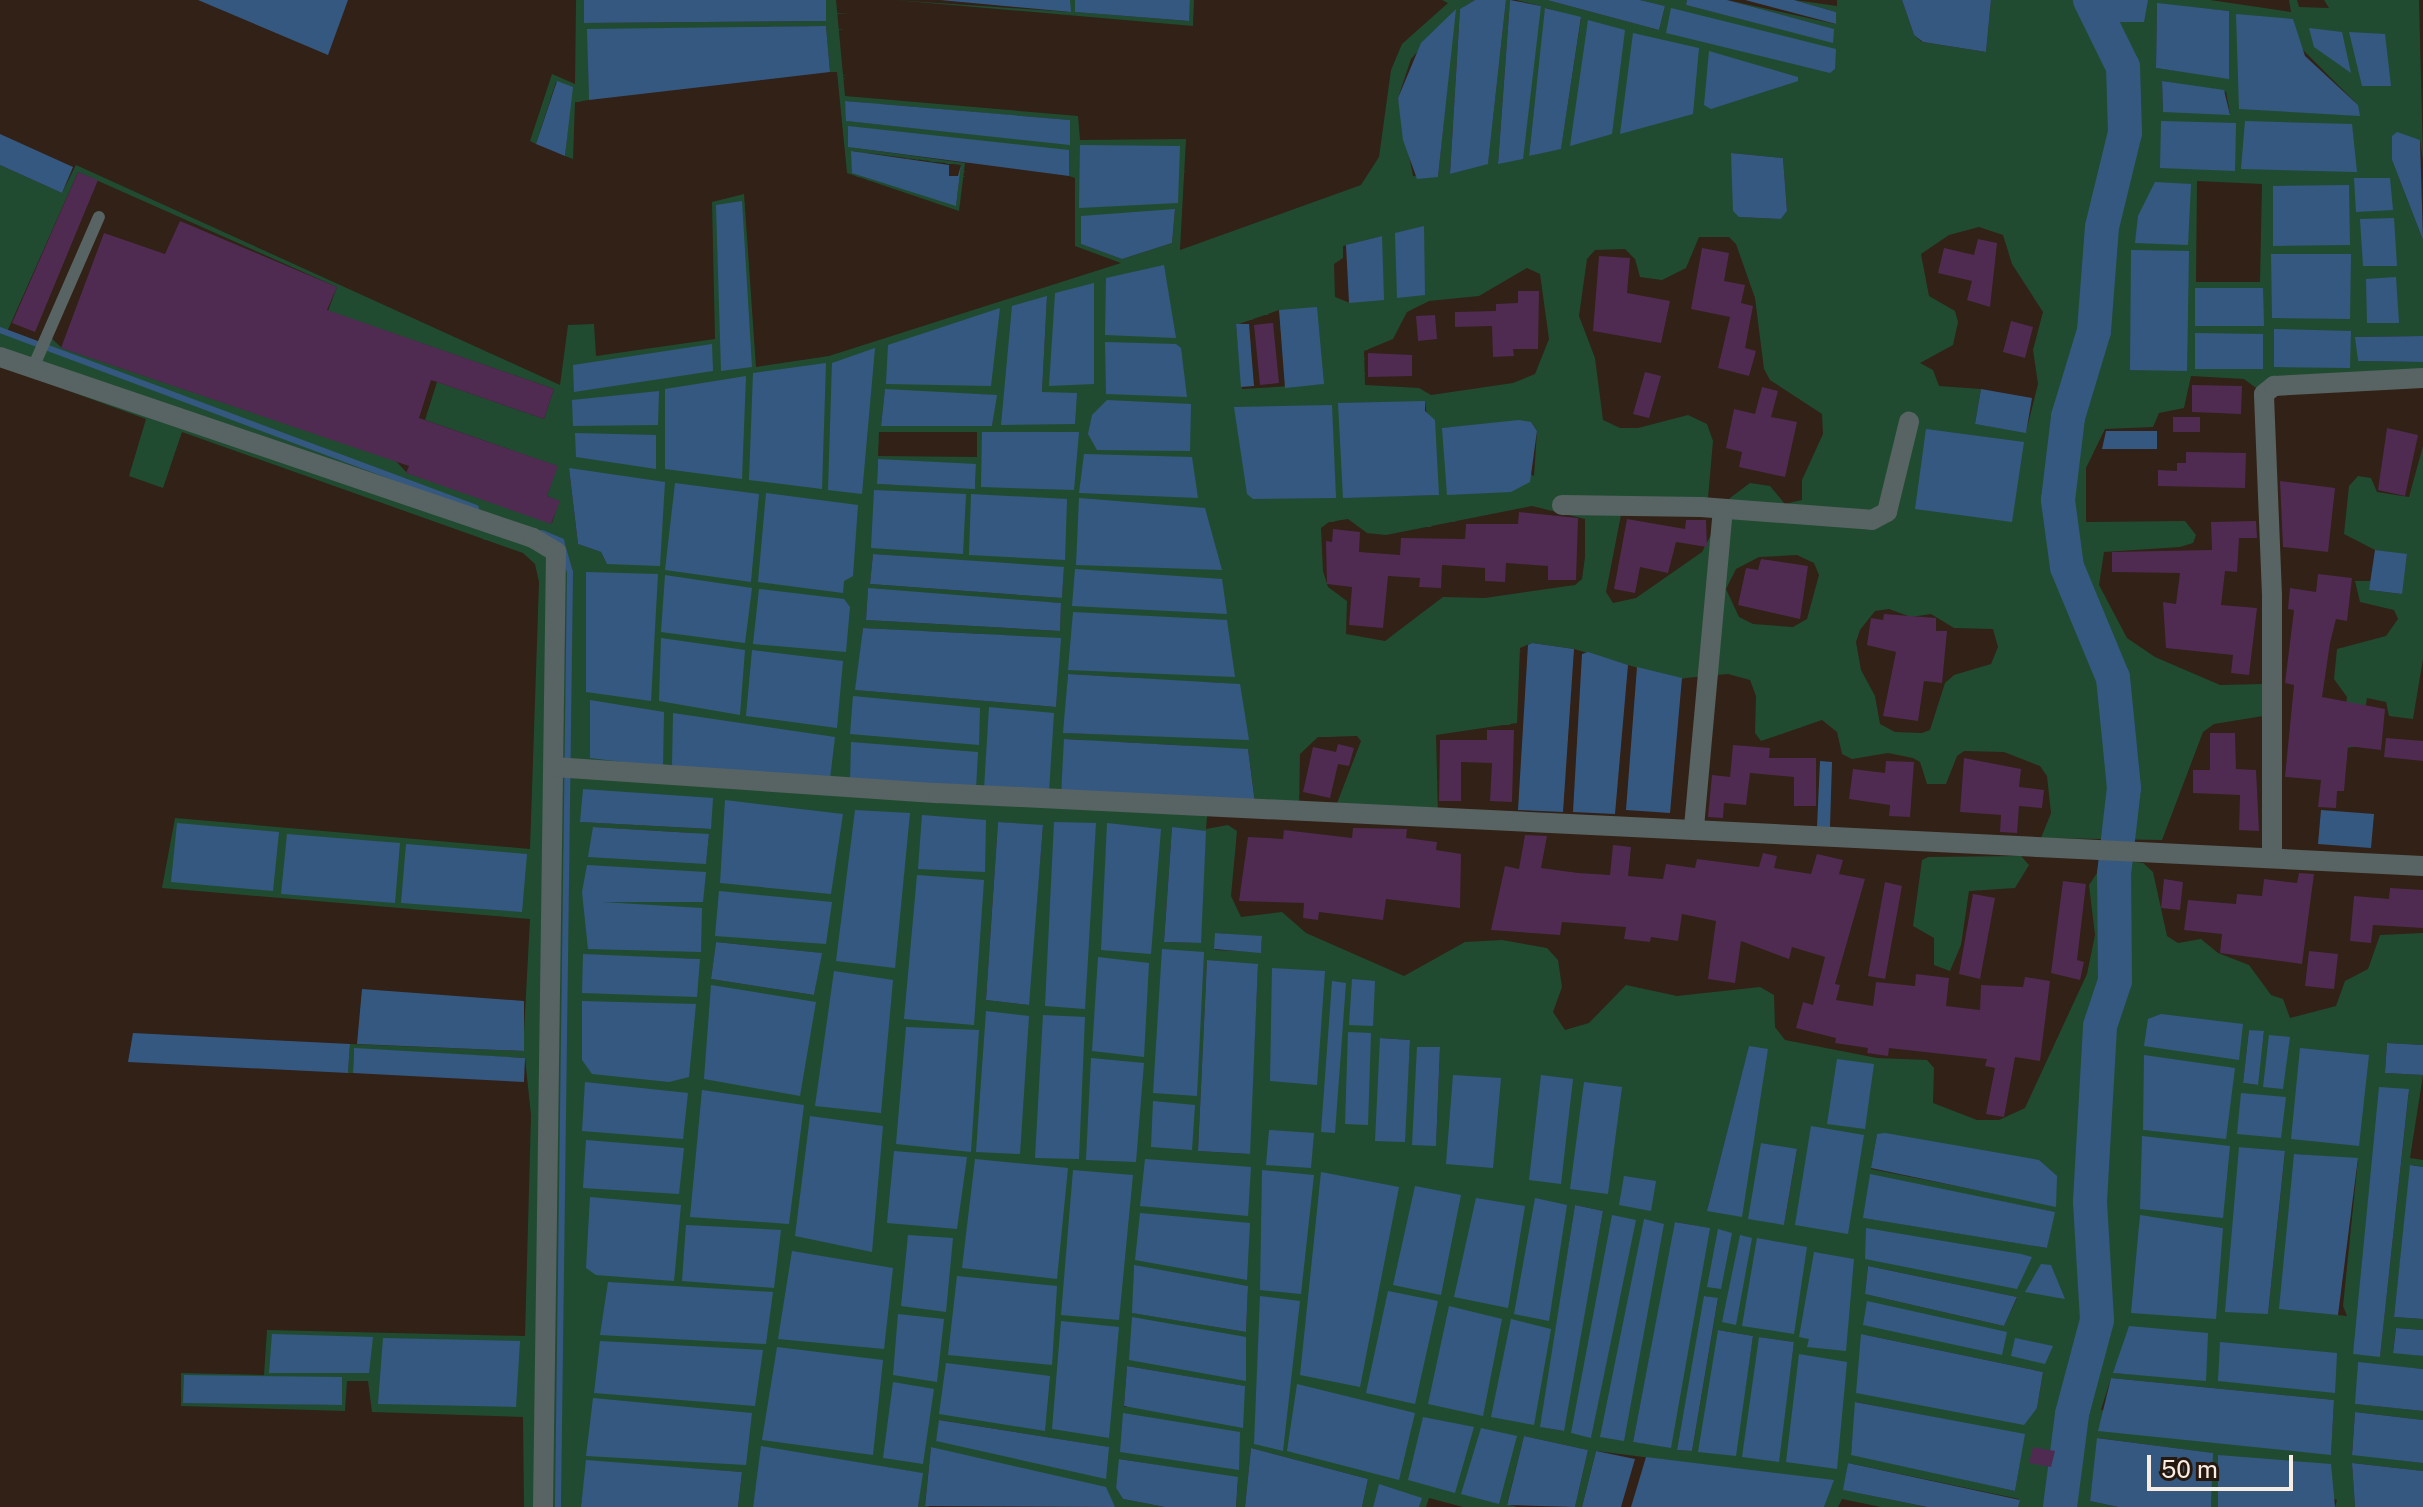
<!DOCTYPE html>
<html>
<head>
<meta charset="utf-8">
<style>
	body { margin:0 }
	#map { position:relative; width:2423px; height:1507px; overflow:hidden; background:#312116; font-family:"Public Sans",sans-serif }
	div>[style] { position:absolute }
	.green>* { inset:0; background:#204b31 }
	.water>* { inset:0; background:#355880 }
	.stream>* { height:6px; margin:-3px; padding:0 3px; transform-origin:3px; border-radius:3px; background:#355880 }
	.river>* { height:34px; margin:-17px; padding:0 17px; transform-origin:17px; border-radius:17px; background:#355880 }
	.building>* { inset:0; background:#4f2b51 }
	.lane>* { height:12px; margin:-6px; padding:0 6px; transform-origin:6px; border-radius:6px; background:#586363 }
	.street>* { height:20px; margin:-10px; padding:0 10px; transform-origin:10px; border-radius:10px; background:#586363 }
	span { translate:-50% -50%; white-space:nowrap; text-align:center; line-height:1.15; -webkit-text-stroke:7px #27180d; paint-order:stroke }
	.scale { position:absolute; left:2147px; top:1455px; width:146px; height:36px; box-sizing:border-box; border:4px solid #f8ede5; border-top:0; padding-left:10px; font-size:24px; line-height:28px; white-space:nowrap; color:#f8ede5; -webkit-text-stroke:6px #27180d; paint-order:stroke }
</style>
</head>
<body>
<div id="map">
	<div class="green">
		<i style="clip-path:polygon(evenodd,576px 0,584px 0,585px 23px,826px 21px,826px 0,836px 0,845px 96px,1078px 116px,1080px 140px,1186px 139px,1180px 250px,1361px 185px,1379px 157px,1391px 70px,1402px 44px,1448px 3px,1442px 0,1475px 0,1460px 9px,1450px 174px,1488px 163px,1506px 0,1510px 0,1498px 163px,1541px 6px,1516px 0,1547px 0,1659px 30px,1665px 6px,1640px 0,1687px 0,1686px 5px,1832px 42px,1833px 29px,1727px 0,1835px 24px,1836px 12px,1794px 0,1837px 6px,1837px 0,1902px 0,1914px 35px,1922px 42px,1986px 52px,1991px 0,2106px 0,2119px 22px,2148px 0,2210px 0,2291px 12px,2289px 0,2297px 0,2299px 7px,2329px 8px,2324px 0,2419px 0,2423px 161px,2420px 140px,2392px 136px,2392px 160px,2423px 240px,2423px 336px,2356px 337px,2358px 361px,2423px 362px,2423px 378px,2264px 394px,2244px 379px,2191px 376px,2184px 408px,2159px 413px,2153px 427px,2105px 429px,2086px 468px,2086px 522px,2185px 521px,2196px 535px,2193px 543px,2180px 547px,2104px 552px,2099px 585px,2127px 638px,2155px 657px,2220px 685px,2263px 684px,2263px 716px,2214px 724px,2203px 732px,2162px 840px,2041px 838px,2051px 813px,2047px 776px,2040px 766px,2004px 752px,1964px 751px,1957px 756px,1946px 784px,1927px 784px,1920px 762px,1913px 758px,1888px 753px,1852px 759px,1842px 754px,1837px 732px,1822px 720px,1761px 741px,1755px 733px,1756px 696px,1750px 680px,1728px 674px,1675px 679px,1574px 649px,1532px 643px,1520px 648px,1517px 723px,1436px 735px,1438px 815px,1334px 811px,1361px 741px,1357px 736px,1318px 737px,1300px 754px,1299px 809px,1208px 805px,1206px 829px,1228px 825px,1237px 831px,1231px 896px,1241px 917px,1282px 912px,1306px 933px,1404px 976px,1465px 942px,1502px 940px,1547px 948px,1558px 960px,1562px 987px,1553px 1012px,1565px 1030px,1589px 1023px,1626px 985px,1677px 996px,1760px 987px,1774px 995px,1775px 1027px,1785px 1040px,1877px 1058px,1927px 1060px,1934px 1068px,1933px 1103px,1977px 1120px,1999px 1120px,2025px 1108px,2087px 974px,2095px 935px,2089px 885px,2107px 858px,2143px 863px,2153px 872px,2167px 936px,2178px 943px,2201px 939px,2218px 953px,2249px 965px,2271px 995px,2283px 999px,2290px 1018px,2336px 1006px,2345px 981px,2368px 969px,2380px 935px,2423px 933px,2423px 1045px,2387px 1043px,2385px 1073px,2423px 1075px,2410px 1158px,2423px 1160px,2423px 1167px,2411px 1165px,2394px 1317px,2423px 1319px,2423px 1330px,2396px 1328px,2393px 1352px,2423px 1356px,2423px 1369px,2358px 1363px,2356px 1404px,2423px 1411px,2423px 1420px,2355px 1412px,2352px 1454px,2423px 1463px,2423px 1471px,2352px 1463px,2355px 1507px,2335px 1507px,2337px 1500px,2219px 1455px,2218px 1507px,2211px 1507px,2212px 1453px,2098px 1438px,2090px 1501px,2118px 1507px,2018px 1507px,2019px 1499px,1848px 1463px,1844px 1490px,1926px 1507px,1881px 1507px,1842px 1499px,1838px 1507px,1824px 1507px,1833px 1481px,1596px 1451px,1582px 1507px,1575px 1507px,1588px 1450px,1524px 1436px,1507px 1504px,1517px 1507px,1463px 1507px,1429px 1498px,1426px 1507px,1419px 1507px,1421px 1499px,1379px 1485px,1373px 1507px,1362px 1507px,1368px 1479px,1251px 1448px,1245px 1507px,1236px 1507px,1238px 1478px,1120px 1459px,1116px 1488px,1123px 1499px,1165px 1507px,1115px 1507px,1106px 1494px,931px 1447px,925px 1505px,930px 1507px,918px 1507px,922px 1473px,762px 1447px,753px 1507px,738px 1507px,742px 1472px,587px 1461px,581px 1507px,524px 1507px,523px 1417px,372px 1412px,368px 1381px,347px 1381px,345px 1411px,181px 1406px,181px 1373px,264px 1375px,267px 1330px,525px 1336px,531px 1115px,525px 1058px,354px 1049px,353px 1073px,348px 1073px,350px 1044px,523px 1051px,530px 919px,162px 888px,175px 818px,530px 849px,539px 582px,535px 564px,523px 553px,182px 432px,163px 488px,129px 476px,146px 419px,0 366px,0 165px,62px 193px,76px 165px,560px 385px,568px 325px,594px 324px,596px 356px,715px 339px,712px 202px,744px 194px,756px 367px,829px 356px,1121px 263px,1075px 246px,1075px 178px,1069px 176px,1069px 151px,849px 147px,965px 163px,959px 211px,847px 173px,837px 72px,830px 72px,826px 26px,588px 29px,589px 100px,575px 102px,573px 159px,565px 156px,572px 87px,556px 82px,536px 144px,530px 141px,552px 74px,575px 84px,576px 0,2157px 4px,2229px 11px,2229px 78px,2156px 68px,2157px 4px,576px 0,1546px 8px,1581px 18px,1561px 148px,1529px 156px,1546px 8px,576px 0,1455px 10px,1438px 177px,1413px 176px,1398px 98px,1411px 59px,1455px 10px,576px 0,2236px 14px,2302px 49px,2358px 105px,2236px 14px,576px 0,2162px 81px,2226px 92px,2230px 114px,2163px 111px,2162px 81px,576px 0,845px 101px,1069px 120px,1070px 144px,847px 121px,845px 101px,576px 0,851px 151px,961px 165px,956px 205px,851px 151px,576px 0,1731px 153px,1783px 158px,1787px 211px,1781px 219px,1739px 217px,1731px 153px,576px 0,78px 172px,337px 287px,328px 311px,554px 389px,544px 419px,437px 382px,425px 420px,557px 466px,547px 496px,559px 501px,552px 523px,407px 473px,396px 461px,62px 348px,47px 334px,42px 346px,7px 332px,78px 172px,576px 0,2197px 181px,2262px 184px,2260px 282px,2196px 282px,2197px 181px,576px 0,1175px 209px,1172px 243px,1122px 259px,1081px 244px,1175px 209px,576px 0,1979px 227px,2003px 235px,2012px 264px,2043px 312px,2033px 350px,2038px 384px,2026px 432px,1975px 424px,1981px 389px,1939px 386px,1933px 370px,1920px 363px,1953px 345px,1958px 322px,1955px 311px,1929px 296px,1921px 254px,1949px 235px,1979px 227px,576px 0,1382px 236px,1350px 303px,1335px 297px,1334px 264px,1343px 258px,1343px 246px,1382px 236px,576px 0,1699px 237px,1729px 237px,1736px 244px,1755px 298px,1764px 369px,1770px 380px,1822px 414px,1823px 434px,1802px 480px,1802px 500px,1785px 504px,1770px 486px,1750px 483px,1730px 498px,1702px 552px,1636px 598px,1613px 603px,1606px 592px,1621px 515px,1708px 498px,1713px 441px,1707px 424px,1688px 415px,1638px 428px,1620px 428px,1603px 420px,1595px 358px,1579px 316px,1587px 259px,1595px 250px,1625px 249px,1635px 259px,1640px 277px,1662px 280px,1686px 268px,1699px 237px,576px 0,1527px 268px,1540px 274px,1549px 339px,1535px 374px,1513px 383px,1431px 395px,1419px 388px,1365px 385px,1364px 351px,1393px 339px,1407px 312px,1429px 301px,1479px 296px,1527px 268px,576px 0,1047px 296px,1042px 392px,1002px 424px,1047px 296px,576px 0,1279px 310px,1323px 384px,1242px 389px,1236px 325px,1279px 310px,576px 0,885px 390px,996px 395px,992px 426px,881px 426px,885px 390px,576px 0,1425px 402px,1438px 495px,1343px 497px,1425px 402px,576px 0,1531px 422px,1537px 431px,1534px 476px,1442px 428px,1531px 422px,576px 0,879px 432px,977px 432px,977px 457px,878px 456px,879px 432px,576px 0,878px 460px,976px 464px,975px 488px,877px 484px,878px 460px,576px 0,569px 468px,607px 564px,601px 552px,578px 544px,569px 468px,576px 0,1532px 506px,1585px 519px,1585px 557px,1582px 579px,1575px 585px,1485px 598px,1443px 597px,1385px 641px,1346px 634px,1347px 601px,1328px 587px,1323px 571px,1321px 528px,1329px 522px,1348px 519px,1367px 533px,1386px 535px,1532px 506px,576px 0,873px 554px,1064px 568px,1062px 598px,870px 584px,873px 554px,576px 0,1797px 555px,1814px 563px,1819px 575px,1807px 619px,1793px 627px,1753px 624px,1739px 617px,1726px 589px,1736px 569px,1759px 557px,1797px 555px,576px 0,868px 589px,1061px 603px,1060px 631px,866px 620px,868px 589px,576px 0,1889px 609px,1911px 617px,1931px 614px,1954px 628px,1993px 629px,1998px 647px,1991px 664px,1954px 675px,1945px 683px,1930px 730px,1922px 733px,1895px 732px,1880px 724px,1875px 696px,1861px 670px,1856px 642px,1860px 630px,1875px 611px,1889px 609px,576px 0,863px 628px,1060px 638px,1056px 707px,856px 690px,863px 628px,576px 0,1068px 674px,1239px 684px,1248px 739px,1064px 733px,1068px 674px,576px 0,1065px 739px,1248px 749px,1255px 802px,1061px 794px,1065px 739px,576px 0,584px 789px,710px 829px,581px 822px,584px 789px,576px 0,998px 822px,1043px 826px,1028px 1005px,986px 1000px,998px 822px,576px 0,593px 827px,709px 834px,706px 863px,593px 827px,576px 0,1172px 827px,1201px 943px,1200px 943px,1164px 942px,1172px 827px,576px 0,1216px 933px,1262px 937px,1261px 952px,1215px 950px,1216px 933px,576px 0,716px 942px,821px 953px,814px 995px,711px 979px,716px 942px,576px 0,584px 955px,700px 959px,583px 993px,584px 955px,576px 0,1207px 960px,1258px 965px,1249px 1154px,1198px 1151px,1207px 960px,576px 0,2249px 1030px,2264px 1032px,2257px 1085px,2243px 1083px,2249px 1030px,576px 0,1381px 1038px,1410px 1040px,1404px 1142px,1381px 1038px,576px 0,1749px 1047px,1768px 1050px,1707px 1211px,1749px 1047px,576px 0,1440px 1048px,1436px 1145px,1412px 1145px,1440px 1048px,576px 0,2144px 1056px,2226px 1138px,2144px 1130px,2144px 1056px,576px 0,2409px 1090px,2380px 1356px,2354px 1354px,2353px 1353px,2409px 1090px,576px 0,1877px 1134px,2056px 1206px,1871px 1169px,1877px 1134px,576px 0,1761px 1143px,1797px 1150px,1784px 1225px,1761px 1143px,576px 0,2239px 1147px,2285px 1152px,2268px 1314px,2239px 1147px,576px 0,2294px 1154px,2358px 1159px,2343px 1306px,2347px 1316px,2338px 1315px,2294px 1154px,576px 0,1870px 1175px,2054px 1212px,2047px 1248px,1864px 1218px,1870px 1175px,576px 0,1575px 1205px,1603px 1211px,1563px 1431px,1541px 1427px,1575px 1205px,576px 0,2140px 1216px,2223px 1228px,2132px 1313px,2139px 1241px,2140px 1216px,576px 0,1635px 1220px,1591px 1437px,1572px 1433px,1572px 1432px,1635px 1220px,576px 0,1676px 1222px,1709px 1228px,1670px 1447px,1633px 1442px,1676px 1222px,576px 0,1134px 1266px,1248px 1286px,1246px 1332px,1133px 1313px,1134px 1266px,576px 0,1868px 1266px,2017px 1297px,2017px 1298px,2004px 1326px,1865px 1294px,1868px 1266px,576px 0,1705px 1296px,1718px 1299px,1692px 1451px,1677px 1450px,1705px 1296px,576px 0,1260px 1297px,1299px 1302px,1282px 1451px,1260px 1297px,576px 0,2129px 1327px,2206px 1380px,2114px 1373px,2129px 1327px,576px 0,1718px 1330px,1753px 1336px,1735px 1456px,1718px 1330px,576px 0,1861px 1334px,2043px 1372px,2037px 1408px,2028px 1415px,1861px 1334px,576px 0,1759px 1337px,1794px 1342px,1778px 1461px,1759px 1337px,576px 0,1127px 1366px,1244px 1386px,1245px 1386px,1124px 1407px,1127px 1366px,576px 0,342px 1377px,341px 1405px,183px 1402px,342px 1377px,576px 0,2111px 1378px,2334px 1400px,2331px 1454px,2101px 1410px,2111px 1378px,576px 0,1856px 1402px,2024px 1435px,2015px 1491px,1851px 1454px,1856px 1402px,576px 0,940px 1420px,1108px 1447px,936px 1441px,940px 1420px)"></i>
		<i style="clip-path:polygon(894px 0,1070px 12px,1070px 0,1075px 0,1076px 12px,1188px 21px,1190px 0,1194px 0,1193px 26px)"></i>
		<i style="clip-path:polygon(2423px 446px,2423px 659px,2413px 719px,2389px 716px,2386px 702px,2367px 698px,2359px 746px,2340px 749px,2347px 697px,2334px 679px,2337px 649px,2386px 636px,2398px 619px,2394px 610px,2360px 602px,2355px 581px,2371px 581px,2369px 590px,2401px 594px,2407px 555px,2375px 550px,2344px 534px,2349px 486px,2358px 476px,2371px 478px,2377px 492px,2409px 497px)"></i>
		<i style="clip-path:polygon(1928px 857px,2021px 856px,2029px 865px,2015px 888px,1969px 891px,1961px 945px,1950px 971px,1934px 965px,1934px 938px,1913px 926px,1922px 860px)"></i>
	</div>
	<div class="water">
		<i style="clip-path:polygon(198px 0,348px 0,328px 55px)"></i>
		<i style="clip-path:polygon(584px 0,826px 0,826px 21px,584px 23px)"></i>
		<i style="clip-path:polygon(940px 0,1070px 0,1071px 12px)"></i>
		<i style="clip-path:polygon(1075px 0,1190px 0,1189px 21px,1075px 12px)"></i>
		<i style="clip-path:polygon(1475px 0,1506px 0,1488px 164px,1450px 174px,1460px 9px)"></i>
		<i style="clip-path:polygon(1510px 0,1541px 6px,1523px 159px,1498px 164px)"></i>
		<i style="clip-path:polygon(1547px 0,1640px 0,1665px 6px,1659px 30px)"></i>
		<i style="clip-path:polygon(1687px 0,1727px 0,1834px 29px,1833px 43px,1686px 5px)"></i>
		<i style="clip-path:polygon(1745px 0,1794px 0,1836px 12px,1836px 24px)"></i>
		<i style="clip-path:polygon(1902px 0,1991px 0,1986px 52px,1923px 42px,1914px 35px)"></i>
		<i style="clip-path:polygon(2106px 0,2148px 0,2144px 22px,2119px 22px)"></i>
		<i style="clip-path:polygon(2157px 3px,2229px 11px,2229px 79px,2156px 68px)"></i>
		<i style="clip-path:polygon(1545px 8px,1581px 17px,1561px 149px,1529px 156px)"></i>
		<i style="clip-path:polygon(1671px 8px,1836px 49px,1835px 69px,1830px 73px,1666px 33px)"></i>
		<i style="clip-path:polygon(1456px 9px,1438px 177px,1417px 179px,1403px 140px,1398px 98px,1421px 43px)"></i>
		<i style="clip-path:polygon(2236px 14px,2293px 19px,2305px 56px,2358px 105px,2360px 116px,2239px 109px)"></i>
		<i style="clip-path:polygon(1588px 20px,1625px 30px,1612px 134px,1570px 146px)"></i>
		<i style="clip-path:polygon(826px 26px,830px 72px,589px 100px,587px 29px)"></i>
		<i style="clip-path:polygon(2309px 28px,2342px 32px,2351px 73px,2314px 47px)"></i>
		<i style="clip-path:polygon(2349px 32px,2385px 34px,2391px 86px,2362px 86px)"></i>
		<i style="clip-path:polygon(1633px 33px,1699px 48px,1693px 114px,1620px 134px)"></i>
		<i style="clip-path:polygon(1709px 51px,1798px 77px,1798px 81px,1711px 109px,1704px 105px)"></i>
		<i style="clip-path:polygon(557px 81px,573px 87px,565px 156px,536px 144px)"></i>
		<i style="clip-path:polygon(2162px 81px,2224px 90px,2230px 115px,2163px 112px)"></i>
		<i style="clip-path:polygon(845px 101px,1070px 120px,1070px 145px,846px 121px)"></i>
		<i style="clip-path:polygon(2161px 121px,2236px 123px,2235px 171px,2160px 168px)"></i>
		<i style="clip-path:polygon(2245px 121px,2352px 124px,2357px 172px,2241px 169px)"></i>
		<i style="clip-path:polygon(848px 126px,1069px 150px,1069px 176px,848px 147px)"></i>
		<i style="clip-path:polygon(2397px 132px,2420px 140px,2423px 240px,2392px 160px,2392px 136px)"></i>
		<i style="clip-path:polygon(0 134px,73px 167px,62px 193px,0 165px)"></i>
		<i style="clip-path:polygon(1080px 145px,1180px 146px,1178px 203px,1079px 208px)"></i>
		<i style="clip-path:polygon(851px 151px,949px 165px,949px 176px,958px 176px,961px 165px,956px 206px,852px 173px)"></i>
		<i style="clip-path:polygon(1731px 153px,1783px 158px,1787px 211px,1781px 219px,1739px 217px,1733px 211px)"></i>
		<i style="clip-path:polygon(2354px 178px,2390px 178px,2393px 210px,2356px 212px)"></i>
		<i style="clip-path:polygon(2155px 182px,2191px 184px,2188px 245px,2135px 243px,2138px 216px)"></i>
		<i style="clip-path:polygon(2349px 185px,2350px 245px,2273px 246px,2273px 186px)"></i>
		<i style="clip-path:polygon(742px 201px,752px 367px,721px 371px,716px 205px)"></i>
		<i style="clip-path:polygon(1175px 209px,1172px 243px,1122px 259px,1081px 244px,1081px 216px)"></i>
		<i style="clip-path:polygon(2394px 218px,2397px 266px,2363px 266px,2360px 219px)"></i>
		<i style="clip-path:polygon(1424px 226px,1425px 295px,1397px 298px,1395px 233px)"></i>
		<i style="clip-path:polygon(1382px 236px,1384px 300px,1349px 303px,1346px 245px)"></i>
		<i style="clip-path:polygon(2131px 250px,2189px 251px,2187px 371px,2130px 370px)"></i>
		<i style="clip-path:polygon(2271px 254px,2351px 254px,2350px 319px,2272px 318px)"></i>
		<i style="clip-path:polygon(1164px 265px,1176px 338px,1105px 335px,1106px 278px)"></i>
		<i style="clip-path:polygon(2396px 277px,2399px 323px,2367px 323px,2366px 279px)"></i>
		<i style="clip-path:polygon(1094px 283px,1094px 384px,1049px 386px,1055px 293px)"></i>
		<i style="clip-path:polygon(2195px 288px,2263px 288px,2264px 326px,2195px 326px)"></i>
		<i style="clip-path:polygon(1047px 296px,1042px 392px,1077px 393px,1075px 424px,1001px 425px,1012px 306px)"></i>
		<i style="clip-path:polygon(1317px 307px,1324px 384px,1285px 388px,1279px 310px)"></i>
		<i style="clip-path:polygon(1000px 308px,991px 386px,886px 384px,888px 345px)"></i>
		<i style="clip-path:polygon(1236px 324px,1249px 324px,1254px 386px,1241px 387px)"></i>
		<i style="clip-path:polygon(2274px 329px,2351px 331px,2350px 368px,2274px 367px)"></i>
		<i style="clip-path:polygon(2195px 333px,2263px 334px,2263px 369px,2195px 369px)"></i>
		<i style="clip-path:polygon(2423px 336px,2423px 362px,2358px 361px,2355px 337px)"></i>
		<i style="clip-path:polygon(1105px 342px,1176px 344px,1181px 348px,1187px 397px,1106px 394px)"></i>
		<i style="clip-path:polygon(712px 344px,713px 371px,574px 392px,573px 365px)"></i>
		<i style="clip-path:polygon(875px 348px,862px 494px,828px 490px,832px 363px)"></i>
		<i style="clip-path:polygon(826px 363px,822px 489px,749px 480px,753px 373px)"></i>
		<i style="clip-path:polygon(746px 376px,742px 479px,665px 469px,665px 389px)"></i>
		<i style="clip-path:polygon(885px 389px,997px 395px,992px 426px,881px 426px)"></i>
		<i style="clip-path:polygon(1981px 389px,2032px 398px,2026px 433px,1975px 424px)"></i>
		<i style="clip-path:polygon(659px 391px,658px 425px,573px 426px,572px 400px)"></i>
		<i style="clip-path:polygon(1107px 400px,1191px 404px,1190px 451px,1097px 450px,1088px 434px,1092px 415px)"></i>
		<i style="clip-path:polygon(1425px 401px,1425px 411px,1435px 420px,1439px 495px,1343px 498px,1338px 403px)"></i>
		<i style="clip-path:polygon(1332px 405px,1336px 498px,1253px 499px,1247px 494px,1234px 407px)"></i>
		<i style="clip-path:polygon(1519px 420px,1531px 422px,1537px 431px,1530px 482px,1511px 492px,1447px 495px,1442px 428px)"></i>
		<i style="clip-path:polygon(1926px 429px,2024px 442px,2012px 522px,1915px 509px)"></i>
		<i style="clip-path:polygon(2106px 431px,2157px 431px,2157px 449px,2102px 449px)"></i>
		<i style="clip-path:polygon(982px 432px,1079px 432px,1074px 490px,981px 487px)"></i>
		<i style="clip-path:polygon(575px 433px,656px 435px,656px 469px,576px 457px)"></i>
		<i style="clip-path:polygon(1084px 454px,1192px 457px,1198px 498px,1079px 493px)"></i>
		<i style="clip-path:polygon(878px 459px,976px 464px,975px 489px,877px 484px)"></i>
		<i style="clip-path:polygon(569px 468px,665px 482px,660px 566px,607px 564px,601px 552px,578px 544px)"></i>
		<i style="clip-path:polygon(675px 483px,759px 494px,751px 582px,665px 570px)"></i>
		<i style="clip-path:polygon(874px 490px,966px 494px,963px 554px,871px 548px)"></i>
		<i style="clip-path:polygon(766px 493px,858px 505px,853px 576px,844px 581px,843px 593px,758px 582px)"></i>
		<i style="clip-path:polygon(971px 494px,1067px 499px,1065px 560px,969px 555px)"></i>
		<i style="clip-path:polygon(1079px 498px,1205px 508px,1222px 570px,1076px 565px)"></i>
		<i style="clip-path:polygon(2375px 550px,2407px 554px,2402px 594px,2369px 590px)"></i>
		<i style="clip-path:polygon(873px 554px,1064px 567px,1062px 598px,870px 584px)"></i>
		<i style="clip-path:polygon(1075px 569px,1222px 579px,1227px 614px,1072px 606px)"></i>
		<i style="clip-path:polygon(586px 572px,658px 574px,651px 701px,586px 692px)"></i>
		<i style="clip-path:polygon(665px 575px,752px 588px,745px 643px,661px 632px)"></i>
		<i style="clip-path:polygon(868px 588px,1061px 603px,1060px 631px,866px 620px)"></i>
		<i style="clip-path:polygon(759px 589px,844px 599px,850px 607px,846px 652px,753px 644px)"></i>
		<i style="clip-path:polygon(1073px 612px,1227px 620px,1235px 677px,1068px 670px)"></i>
		<i style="clip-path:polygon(863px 628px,1061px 638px,1056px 707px,855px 690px)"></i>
		<i style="clip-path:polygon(661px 638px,745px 650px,740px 715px,659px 701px)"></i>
		<i style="clip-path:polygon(1532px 643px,1574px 649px,1563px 812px,1518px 810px,1528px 645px)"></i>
		<i style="clip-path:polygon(752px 650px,843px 661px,837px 728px,746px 716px)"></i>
		<i style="clip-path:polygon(1588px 652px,1628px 665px,1615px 814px,1573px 812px,1582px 654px)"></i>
		<i style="clip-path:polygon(1637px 667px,1682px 678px,1670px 813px,1626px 810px)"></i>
		<i style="clip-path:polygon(1068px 674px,1240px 684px,1249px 740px,1063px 733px)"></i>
		<i style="clip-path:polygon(853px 696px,980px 708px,979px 745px,850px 734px)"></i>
		<i style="clip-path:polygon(590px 700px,664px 712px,663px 767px,590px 758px)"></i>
		<i style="clip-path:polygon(989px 707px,1054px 713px,1049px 792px,984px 789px)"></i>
		<i style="clip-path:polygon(673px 713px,835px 737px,830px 779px,672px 766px)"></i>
		<i style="clip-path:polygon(1064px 739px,1248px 749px,1255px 803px,1061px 794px)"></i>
		<i style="clip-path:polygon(851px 742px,978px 752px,976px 789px,850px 782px)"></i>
		<i style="clip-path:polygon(1820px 761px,1832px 762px,1830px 827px,1817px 827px)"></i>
		<i style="clip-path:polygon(583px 789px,713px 798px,711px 829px,580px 822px)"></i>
		<i style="clip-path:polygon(725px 800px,843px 814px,831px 894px,720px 883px)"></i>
		<i style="clip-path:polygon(855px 810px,910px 813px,895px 968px,836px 961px)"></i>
		<i style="clip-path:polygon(2321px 810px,2374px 814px,2371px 848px,2318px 844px)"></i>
		<i style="clip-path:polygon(922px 815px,986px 820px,985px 872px,918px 869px)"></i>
		<i style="clip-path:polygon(998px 822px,1043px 825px,1029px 1005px,986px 1000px)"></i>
		<i style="clip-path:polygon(1054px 822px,1096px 823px,1085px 1009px,1045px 1006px)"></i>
		<i style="clip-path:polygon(177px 823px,279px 832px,273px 891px,171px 882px)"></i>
		<i style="clip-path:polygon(1107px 823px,1161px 829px,1151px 954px,1101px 950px)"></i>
		<i style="clip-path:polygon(593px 827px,709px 834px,706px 864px,588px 857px)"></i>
		<i style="clip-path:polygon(1172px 827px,1206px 831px,1201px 943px,1164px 942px)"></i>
		<i style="clip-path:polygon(287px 834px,400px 843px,395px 903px,281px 894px)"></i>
		<i style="clip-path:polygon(406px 844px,527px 854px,522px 912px,401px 903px)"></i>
		<i style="clip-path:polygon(587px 865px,706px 872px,703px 902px,602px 902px,702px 908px,701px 952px,588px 949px,582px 892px)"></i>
		<i style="clip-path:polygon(917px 875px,984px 880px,974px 1025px,904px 1019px)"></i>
		<i style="clip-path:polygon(719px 891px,832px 902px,826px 944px,715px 936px)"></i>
		<i style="clip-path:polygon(1215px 933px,1262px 936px,1261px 953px,1214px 949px)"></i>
		<i style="clip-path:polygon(716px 942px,822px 953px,814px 995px,711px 979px)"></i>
		<i style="clip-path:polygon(1162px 949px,1204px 952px,1197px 1096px,1153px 1093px)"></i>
		<i style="clip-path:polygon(583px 954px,700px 959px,697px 997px,582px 993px)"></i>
		<i style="clip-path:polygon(1098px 957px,1149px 963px,1144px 1057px,1092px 1051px)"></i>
		<i style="clip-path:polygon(1207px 960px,1258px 964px,1250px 1154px,1198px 1151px)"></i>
		<i style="clip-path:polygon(1272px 968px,1325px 971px,1317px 1085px,1270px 1081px)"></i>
		<i style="clip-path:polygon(834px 971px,893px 980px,881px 1113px,815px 1106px)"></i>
		<i style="clip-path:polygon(1352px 979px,1375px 981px,1373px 1026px,1349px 1025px)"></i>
		<i style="clip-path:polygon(1332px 981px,1346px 983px,1335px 1133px,1321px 1132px)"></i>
		<i style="clip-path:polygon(711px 985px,816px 1002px,800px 1096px,704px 1079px)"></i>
		<i style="clip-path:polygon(362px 989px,524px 1001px,524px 1051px,357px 1044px)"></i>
		<i style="clip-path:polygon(582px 1001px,696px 1004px,689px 1077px,669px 1082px,592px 1074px,582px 1060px)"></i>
		<i style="clip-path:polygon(986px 1011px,1029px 1016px,1020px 1154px,976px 1152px)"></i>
		<i style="clip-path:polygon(2161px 1014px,2243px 1024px,2239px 1060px,2144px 1046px,2148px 1019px)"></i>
		<i style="clip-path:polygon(1043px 1015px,1085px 1017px,1079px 1159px,1035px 1158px)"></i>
		<i style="clip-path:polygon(906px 1027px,979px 1030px,971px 1152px,896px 1144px)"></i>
		<i style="clip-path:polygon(2249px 1030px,2264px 1031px,2258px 1085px,2243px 1083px)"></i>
		<i style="clip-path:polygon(1348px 1032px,1371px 1033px,1368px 1125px,1345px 1124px)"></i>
		<i style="clip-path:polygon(133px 1033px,350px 1044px,348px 1073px,128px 1062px)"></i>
		<i style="clip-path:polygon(2269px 1035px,2290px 1037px,2283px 1089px,2263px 1087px)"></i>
		<i style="clip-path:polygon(1380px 1038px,1410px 1040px,1405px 1142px,1375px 1141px)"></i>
		<i style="clip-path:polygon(2387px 1043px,2423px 1045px,2423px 1075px,2385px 1073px)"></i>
		<i style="clip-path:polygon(1749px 1046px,1768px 1049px,1742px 1217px,1707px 1211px)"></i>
		<i style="clip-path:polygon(1417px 1047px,1440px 1047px,1436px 1146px,1412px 1145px)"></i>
		<i style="clip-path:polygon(354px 1048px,525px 1058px,524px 1082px,353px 1073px)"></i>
		<i style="clip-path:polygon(2300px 1048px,2369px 1055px,2359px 1146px,2291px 1139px)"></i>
		<i style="clip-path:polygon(2144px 1055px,2235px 1068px,2226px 1139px,2143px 1130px)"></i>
		<i style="clip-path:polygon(1091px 1058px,1144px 1063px,1136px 1162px,1086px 1160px)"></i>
		<i style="clip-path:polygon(1837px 1059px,1874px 1064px,1865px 1129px,1827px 1124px)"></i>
		<i style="clip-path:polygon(1453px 1075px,1501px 1078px,1493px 1168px,1446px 1164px)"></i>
		<i style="clip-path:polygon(1541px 1075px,1573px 1079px,1561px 1184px,1529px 1180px)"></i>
		<i style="clip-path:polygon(585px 1082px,688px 1093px,683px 1139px,582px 1131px)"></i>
		<i style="clip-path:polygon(1584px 1082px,1622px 1087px,1608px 1194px,1570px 1189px)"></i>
		<i style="clip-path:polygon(2379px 1087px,2409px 1089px,2380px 1357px,2353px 1354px)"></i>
		<i style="clip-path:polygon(702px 1090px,804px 1105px,789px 1224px,690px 1217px)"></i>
		<i style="clip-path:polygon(2241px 1093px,2286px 1097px,2281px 1138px,2237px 1134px)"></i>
		<i style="clip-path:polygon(1153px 1101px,1195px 1105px,1192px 1150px,1151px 1147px)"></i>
		<i style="clip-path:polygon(810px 1116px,883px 1126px,872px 1252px,795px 1236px)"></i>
		<i style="clip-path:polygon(1811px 1126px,1864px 1135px,1848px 1234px,1795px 1225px)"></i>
		<i style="clip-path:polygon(1269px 1130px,1314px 1133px,1311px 1168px,1266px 1165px)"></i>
		<i style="clip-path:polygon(1885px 1133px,2039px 1160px,2057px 1176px,2056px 1207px,1871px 1168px,1877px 1134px)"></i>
		<i style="clip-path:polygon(2142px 1136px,2230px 1146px,2223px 1218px,2140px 1209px)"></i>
		<i style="clip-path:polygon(586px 1140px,684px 1148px,679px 1194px,583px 1188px)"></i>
		<i style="clip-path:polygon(1761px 1143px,1797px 1149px,1784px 1225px,1748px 1219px)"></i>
		<i style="clip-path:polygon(2239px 1147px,2285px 1151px,2268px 1314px,2225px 1312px)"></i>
		<i style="clip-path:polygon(894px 1151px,967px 1157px,957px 1229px,887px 1223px)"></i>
		<i style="clip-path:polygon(2294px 1154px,2358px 1158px,2338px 1315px,2279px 1309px)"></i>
		<i style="clip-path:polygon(975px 1159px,1068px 1168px,1057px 1279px,962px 1268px)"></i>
		<i style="clip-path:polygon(1145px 1159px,1251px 1167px,1248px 1216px,1140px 1206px)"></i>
		<i style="clip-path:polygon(2410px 1165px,2423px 1167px,2423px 1319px,2394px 1317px)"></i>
		<i style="clip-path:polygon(1073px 1170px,1133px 1175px,1119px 1320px,1061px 1315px)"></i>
		<i style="clip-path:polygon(1262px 1170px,1314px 1175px,1301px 1294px,1260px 1290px)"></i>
		<i style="clip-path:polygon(1321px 1172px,1399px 1187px,1360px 1387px,1300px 1375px)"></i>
		<i style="clip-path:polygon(1870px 1174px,2055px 1212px,2047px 1248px,1863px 1218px)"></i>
		<i style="clip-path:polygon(1624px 1176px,1656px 1181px,1651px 1211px,1619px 1205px)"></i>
		<i style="clip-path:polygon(1415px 1186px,1461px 1195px,1441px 1295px,1393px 1285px)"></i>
		<i style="clip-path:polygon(590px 1197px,681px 1205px,674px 1281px,596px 1275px,586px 1268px)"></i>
		<i style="clip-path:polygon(1476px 1198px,1525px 1206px,1508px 1308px,1454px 1297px)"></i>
		<i style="clip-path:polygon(1535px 1198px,1567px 1205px,1549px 1321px,1514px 1314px)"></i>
		<i style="clip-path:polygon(1575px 1205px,1603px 1211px,1564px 1431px,1540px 1427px)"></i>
		<i style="clip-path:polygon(1140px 1213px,1250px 1223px,1247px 1280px,1135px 1260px)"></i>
		<i style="clip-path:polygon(1612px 1215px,1636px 1220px,1591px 1438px,1571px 1433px)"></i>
		<i style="clip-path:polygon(2140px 1215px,2223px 1228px,2216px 1319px,2131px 1313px)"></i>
		<i style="clip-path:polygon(1644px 1219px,1664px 1224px,1624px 1441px,1600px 1437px)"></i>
		<i style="clip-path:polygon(1675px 1222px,1710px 1228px,1671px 1448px,1633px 1442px)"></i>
		<i style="clip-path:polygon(686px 1225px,781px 1230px,774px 1288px,682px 1281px)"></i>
		<i style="clip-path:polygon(1866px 1228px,2021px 1254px,2032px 1257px,2017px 1289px,1865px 1259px)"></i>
		<i style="clip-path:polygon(1718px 1229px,1732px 1233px,1721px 1289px,1707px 1287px)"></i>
		<i style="clip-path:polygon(908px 1235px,953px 1238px,946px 1312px,901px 1306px)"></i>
		<i style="clip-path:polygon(1740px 1235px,1752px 1238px,1736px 1325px,1722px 1322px)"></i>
		<i style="clip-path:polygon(1757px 1238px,1807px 1247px,1794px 1334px,1742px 1326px)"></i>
		<i style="clip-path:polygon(792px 1251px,893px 1268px,884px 1349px,778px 1339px)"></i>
		<i style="clip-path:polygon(1814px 1252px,1854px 1259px,1846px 1351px,1807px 1347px,1809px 1339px,1799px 1337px)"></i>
		<i style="clip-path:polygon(2041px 1264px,2051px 1265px,2065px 1299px,2025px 1292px)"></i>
		<i style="clip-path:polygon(1134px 1265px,1248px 1286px,1246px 1332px,1132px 1313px)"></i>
		<i style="clip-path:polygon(1868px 1266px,2017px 1297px,2004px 1326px,1865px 1294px)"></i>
		<i style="clip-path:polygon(957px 1276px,1057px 1286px,1052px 1365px,948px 1355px)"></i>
		<i style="clip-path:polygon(608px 1282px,773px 1292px,766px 1344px,600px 1335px)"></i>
		<i style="clip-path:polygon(1388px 1291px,1438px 1301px,1415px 1404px,1366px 1393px)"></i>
		<i style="clip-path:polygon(1260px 1296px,1300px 1301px,1283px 1451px,1254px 1444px)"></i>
		<i style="clip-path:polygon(1704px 1296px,1718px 1298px,1692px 1451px,1677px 1450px)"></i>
		<i style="clip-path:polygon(1867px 1301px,2007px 1332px,2002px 1355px,1863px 1325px)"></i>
		<i style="clip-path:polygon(1449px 1306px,1502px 1319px,1483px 1416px,1428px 1404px)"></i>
		<i style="clip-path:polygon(898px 1314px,944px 1319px,937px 1382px,893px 1375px)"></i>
		<i style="clip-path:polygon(1132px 1317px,1246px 1337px,1246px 1381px,1129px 1360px)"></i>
		<i style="clip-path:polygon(1511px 1319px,1551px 1329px,1534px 1425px,1491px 1417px)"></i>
		<i style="clip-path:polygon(1061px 1321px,1119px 1327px,1109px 1438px,1052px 1429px)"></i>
		<i style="clip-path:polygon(2129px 1326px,2208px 1333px,2206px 1381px,2113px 1373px)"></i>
		<i style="clip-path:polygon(2396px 1328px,2423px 1330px,2423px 1356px,2393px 1353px)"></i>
		<i style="clip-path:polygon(1718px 1330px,1753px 1336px,1736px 1456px,1698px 1452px)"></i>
		<i style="clip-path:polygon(272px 1334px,373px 1337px,369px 1373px,269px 1373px)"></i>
		<i style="clip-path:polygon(1861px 1334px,2043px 1372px,2037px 1408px,2024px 1425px,1856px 1393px)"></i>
		<i style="clip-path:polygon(1759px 1337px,1794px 1342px,1779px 1462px,1742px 1457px)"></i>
		<i style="clip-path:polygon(383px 1338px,520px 1341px,516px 1407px,378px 1404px)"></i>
		<i style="clip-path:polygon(2015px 1338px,2053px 1346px,2045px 1364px,2011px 1356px)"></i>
		<i style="clip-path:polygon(600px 1341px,763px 1350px,755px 1406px,594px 1393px)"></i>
		<i style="clip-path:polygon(2220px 1342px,2337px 1353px,2335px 1393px,2218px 1381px)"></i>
		<i style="clip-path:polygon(777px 1347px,883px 1360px,873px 1455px,762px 1440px)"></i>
		<i style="clip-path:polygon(1799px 1354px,1847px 1362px,1837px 1469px,1786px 1462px)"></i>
		<i style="clip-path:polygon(2358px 1362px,2423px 1369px,2423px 1411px,2355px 1404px)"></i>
		<i style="clip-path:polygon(946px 1363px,1050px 1376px,1045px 1431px,939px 1414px)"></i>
		<i style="clip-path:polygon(1127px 1366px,1245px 1386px,1243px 1428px,1124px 1406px)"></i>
		<i style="clip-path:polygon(184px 1375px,342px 1377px,342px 1405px,183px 1403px)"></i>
		<i style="clip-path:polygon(2111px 1378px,2334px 1400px,2331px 1455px,2098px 1431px)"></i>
		<i style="clip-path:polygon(893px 1382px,934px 1389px,923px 1464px,883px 1458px)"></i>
		<i style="clip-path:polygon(1297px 1384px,1415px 1413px,1399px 1480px,1287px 1451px)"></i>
		<i style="clip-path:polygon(593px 1398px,752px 1413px,746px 1465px,586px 1456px)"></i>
		<i style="clip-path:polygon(1855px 1402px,2025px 1434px,2015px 1491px,1851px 1455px)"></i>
		<i style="clip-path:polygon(2355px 1412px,2423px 1420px,2423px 1463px,2352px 1455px)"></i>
		<i style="clip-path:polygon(1123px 1413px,1240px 1432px,1239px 1470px,1120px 1452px)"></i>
		<i style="clip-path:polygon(1423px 1417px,1474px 1427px,1455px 1493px,1408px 1480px)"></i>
		<i style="clip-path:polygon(939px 1420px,1109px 1447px,1106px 1479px,936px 1441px)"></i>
		<i style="clip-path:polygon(1481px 1428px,1517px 1436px,1499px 1504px,1461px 1494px)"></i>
		<i style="clip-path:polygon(1524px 1436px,1588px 1450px,1575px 1507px,1507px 1505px)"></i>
		<i style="clip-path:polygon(2097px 1438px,2213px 1453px,2211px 1507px,2118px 1507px,2090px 1501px)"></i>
		<i style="clip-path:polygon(761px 1446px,923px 1473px,918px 1507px,753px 1507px)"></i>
		<i style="clip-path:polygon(931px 1447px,1106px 1487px,1115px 1507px,925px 1506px)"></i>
		<i style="clip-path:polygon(1251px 1448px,1368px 1479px,1362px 1507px,1245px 1507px)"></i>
		<i style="clip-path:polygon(1596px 1451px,1635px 1459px,1621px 1507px,1582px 1507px)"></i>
		<i style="clip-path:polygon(2218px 1455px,2331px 1464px,2335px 1507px,2218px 1507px)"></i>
		<i style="clip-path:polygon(1646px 1457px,1834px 1480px,1824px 1507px,1631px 1507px)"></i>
		<i style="clip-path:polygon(1119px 1459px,1238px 1477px,1236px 1507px,1165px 1507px,1123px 1499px,1116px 1488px)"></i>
		<i style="clip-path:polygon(586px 1460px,742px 1472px,738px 1507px,581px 1507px)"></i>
		<i style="clip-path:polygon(1848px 1463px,2020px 1500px,2018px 1507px,1927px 1507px,1843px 1490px)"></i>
		<i style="clip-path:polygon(2352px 1463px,2423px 1471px,2423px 1507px,2355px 1507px)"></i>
		<i style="clip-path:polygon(1379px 1484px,1422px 1498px,1419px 1507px,1373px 1507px)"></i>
	</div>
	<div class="stream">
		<i style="left:0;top:330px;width:508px;rotate:20.5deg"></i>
		<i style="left:542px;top:533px;width:21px;rotate:23deg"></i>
		<i style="left:561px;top:541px;width:32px;rotate:74deg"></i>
		<i style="left:570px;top:572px;width:935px;rotate:90.74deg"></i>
	</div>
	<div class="river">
		<i style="left:2060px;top:1507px;width:94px;rotate:-82.6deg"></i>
		<i style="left:2072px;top:1414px;width:97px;rotate:-75.1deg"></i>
		<i style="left:2097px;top:1320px;width:119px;rotate:-93.4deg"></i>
		<i style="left:2090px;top:1201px;width:175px;rotate:-86.7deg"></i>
		<i style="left:2100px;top:1026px;width:47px;rotate:-71.6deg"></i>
		<i style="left:2115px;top:981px;width:107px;rotate:-90.5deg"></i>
		<i style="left:2114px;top:874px;width:87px;rotate:-83.4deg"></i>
		<i style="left:2124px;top:788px;width:111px;rotate:-95.7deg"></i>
		<i style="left:2113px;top:678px;width:120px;rotate:-112.5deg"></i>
		<i style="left:2067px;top:567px;width:68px;rotate:-97.7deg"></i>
		<i style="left:2058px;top:500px;width:84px;rotate:-83.1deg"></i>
		<i style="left:2068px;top:417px;width:90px;rotate:-73.2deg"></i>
		<i style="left:2094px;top:331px;width:104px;rotate:-85.6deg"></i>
		<i style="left:2102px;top:227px;width:97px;rotate:-76.3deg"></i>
		<i style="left:2125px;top:133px;width:66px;rotate:-91.7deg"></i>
		<i style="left:2123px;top:67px;width:75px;rotate:-116.2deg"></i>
	</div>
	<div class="building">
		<i style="clip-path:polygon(78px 172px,98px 180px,35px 332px,12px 323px)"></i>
		<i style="clip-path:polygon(180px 221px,337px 287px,327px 310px,554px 389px,544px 419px,431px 380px,419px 418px,558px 466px,547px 496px,560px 501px,551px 524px,406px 473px,409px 466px,61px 348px,104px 233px,165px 254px)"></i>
		<i style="clip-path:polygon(1978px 239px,1997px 243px,1990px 307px,1967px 300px,1972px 281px,1938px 273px,1944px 248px,1974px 255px)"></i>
		<i style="clip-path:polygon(1702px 248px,1729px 253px,1724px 281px,1745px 285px,1741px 303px,1753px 306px,1745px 348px,1756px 351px,1749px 376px,1718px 368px,1730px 317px,1691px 309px)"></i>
		<i style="clip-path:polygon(1599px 256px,1630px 258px,1627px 293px,1670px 301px,1661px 343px,1593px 331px)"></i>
		<i style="clip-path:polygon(1518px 291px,1539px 291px,1538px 349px,1513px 349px,1514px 356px,1493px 357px,1492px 326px,1455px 327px,1455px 312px,1496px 311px,1496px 304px,1518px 303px)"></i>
		<i style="clip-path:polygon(1435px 315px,1437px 339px,1418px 341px,1416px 316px)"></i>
		<i style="clip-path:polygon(2011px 321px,2033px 327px,2025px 358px,2003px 352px)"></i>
		<i style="clip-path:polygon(1273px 323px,1279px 383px,1260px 385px,1254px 325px)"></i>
		<i style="clip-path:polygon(1368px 353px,1412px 355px,1412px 376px,1368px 377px)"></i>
		<i style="clip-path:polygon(1645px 372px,1661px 376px,1649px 418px,1633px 414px)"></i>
		<i style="clip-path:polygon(2192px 385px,2242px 386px,2241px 414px,2192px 412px)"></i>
		<i style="clip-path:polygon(1762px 387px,1778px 391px,1771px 417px,1797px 422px,1785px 477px,1739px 467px,1742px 452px,1726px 448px,1734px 409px,1755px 414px)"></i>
		<i style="clip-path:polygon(2173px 417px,2200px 417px,2200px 432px,2173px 432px)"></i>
		<i style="clip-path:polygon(2387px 428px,2418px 435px,2405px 496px,2378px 490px)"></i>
		<i style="clip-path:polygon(2186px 452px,2246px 453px,2245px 488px,2158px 486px,2158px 470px,2177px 471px,2177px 463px,2186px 463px)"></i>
		<i style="clip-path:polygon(2280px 481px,2335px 488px,2328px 552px,2283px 547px)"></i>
		<i style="clip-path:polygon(1519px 512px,1578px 518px,1576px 580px,1548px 580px,1548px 566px,1506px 563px,1505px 582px,1485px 581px,1485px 568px,1442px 565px,1441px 588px,1419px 587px,1420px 578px,1388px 576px,1383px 628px,1349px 625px,1352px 587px,1327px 584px,1326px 541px,1332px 542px,1333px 529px,1360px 532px,1359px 552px,1400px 555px,1401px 538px,1465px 539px,1466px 524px,1518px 524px)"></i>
		<i style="clip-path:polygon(1627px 519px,1685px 529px,1686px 520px,1706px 520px,1707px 547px,1676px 542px,1668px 573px,1640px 567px,1635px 593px,1614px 589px)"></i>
		<i style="clip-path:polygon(2256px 521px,2257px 538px,2239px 538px,2237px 572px,2225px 571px,2221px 605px,2257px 608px,2249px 675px,2231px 673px,2233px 655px,2166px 648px,2163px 602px,2176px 604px,2180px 573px,2112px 572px,2112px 552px,2212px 550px,2211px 522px)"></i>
		<i style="clip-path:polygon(1761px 559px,1808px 566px,1800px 619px,1738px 605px,1746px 568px,1758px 570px)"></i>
		<i style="clip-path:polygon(2318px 574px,2352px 578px,2347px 621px,2336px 619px,2330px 643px,2322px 697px,2385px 709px,2381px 750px,2348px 746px,2344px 791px,2337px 791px,2336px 808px,2318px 807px,2321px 780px,2285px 777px,2294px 685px,2285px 683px,2294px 610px,2288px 609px,2290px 588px,2316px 592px)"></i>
		<i style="clip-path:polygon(1884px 614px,1936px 618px,1936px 631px,1947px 631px,1942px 683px,1924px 681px,1918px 721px,1883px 716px,1896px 652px,1867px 645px,1871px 618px,1883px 620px)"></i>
		<i style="clip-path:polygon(1487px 730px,1514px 730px,1512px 802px,1490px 801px,1492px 763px,1461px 762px,1461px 801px,1439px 801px,1440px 740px,1487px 740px)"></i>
		<i style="clip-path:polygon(2210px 733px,2235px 733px,2236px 769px,2256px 770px,2259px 831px,2239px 830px,2240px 795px,2193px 793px,2193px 770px,2210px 770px)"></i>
		<i style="clip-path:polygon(2386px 738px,2423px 741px,2423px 761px,2384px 757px)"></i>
		<i style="clip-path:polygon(1338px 744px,1354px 748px,1349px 766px,1338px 764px,1330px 798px,1303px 792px,1313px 747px,1336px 752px)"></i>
		<i style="clip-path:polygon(1733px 745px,1770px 748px,1769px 758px,1816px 758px,1816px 806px,1794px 806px,1794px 777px,1750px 773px,1746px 805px,1724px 803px,1723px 818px,1708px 817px,1712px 775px,1730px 777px)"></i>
		<i style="clip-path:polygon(1964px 758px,2021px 769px,2019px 787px,2044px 790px,2042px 808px,2019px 806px,2017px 833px,2000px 832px,2001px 815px,1960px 812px)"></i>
		<i style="clip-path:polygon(1886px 761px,1914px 762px,1910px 817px,1889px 816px,1890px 805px,1849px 799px,1853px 769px,1885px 773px)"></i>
		<i style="clip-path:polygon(1353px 828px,1407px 829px,1406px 838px,1437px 842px,1436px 850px,1461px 854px,1460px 908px,1386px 899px,1383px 920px,1319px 912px,1318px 920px,1303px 918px,1304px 903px,1239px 901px,1248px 837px,1283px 839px,1284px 830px,1352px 838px)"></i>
		<i style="clip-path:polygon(1525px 835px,1547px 836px,1541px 868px,1578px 873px,1610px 875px,1613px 845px,1631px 847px,1628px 876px,1663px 879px,1666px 864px,1695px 868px,1697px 859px,1759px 867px,1763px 853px,1777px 856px,1774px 868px,1811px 874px,1817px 854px,1843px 860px,1839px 874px,1865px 879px,1835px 984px,1840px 985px,1836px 1000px,1873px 1006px,1876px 982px,1915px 986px,1916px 974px,1949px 978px,1946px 1006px,1980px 1010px,1981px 985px,2023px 987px,2025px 977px,2050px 981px,2040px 1061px,2015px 1057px,2004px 1117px,1986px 1114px,1995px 1068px,1985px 1066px,1987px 1059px,1889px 1048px,1888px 1056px,1867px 1053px,1868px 1048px,1835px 1043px,1836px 1038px,1796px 1028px,1803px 1002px,1813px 1005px,1825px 957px,1792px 947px,1789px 959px,1741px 941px,1735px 983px,1708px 979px,1716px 921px,1682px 914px,1678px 941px,1651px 937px,1650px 942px,1624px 939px,1626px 927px,1562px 922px,1560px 935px,1491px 930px,1505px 866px,1519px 869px)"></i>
		<i style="clip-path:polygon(2299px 873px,2314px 874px,2302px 964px,2220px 953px,2222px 934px,2184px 930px,2188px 900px,2236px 904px,2237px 894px,2262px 896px,2264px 879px,2297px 883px)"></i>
		<i style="clip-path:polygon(2164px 879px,2183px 882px,2180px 910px,2161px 908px)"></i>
		<i style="clip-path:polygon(2063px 881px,2086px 884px,2077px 960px,2084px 962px,2080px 980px,2051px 973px)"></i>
		<i style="clip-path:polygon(1885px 882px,1902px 886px,1885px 979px,1868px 976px)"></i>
		<i style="clip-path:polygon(2390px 888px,2423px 890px,2423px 928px,2373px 925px,2371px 943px,2350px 941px,2354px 896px,2389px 899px)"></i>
		<i style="clip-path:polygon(1973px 894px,1995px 898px,1980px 979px,1959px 974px)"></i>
		<i style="clip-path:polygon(2309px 951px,2338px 954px,2334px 989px,2305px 986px)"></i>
		<i style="clip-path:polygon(2033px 1447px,2055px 1451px,2051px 1467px,2029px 1463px)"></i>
	</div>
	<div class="lane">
		<i style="left:32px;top:370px;width:167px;rotate:-66.4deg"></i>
	</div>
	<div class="street">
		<i style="left:0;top:357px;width:563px;rotate:18.76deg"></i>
		<i style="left:533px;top:538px;width:27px;rotate:31deg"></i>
		<i style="left:556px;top:552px;width:955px;rotate:90.78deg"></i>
		<i style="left:1562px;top:505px;width:139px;rotate:0.8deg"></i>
		<i style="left:1701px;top:507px;width:171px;rotate:4.3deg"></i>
		<i style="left:1872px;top:520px;width:17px;rotate:-28deg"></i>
		<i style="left:1887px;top:512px;width:93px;rotate:-76.3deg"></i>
		<i style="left:554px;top:767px;width:385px;rotate:3.9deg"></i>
		<i style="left:938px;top:793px;width:1487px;rotate:2.81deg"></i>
		<i style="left:1694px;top:827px;width:317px;rotate:-84.8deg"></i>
		<i style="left:2272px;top:858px;width:263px;rotate:-90deg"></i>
		<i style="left:2272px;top:595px;width:201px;rotate:-92.3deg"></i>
		<i style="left:2264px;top:394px;width:13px;rotate:-39deg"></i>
		<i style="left:2274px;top:386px;width:149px;rotate:-3.1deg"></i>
	</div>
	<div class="scale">50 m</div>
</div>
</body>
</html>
